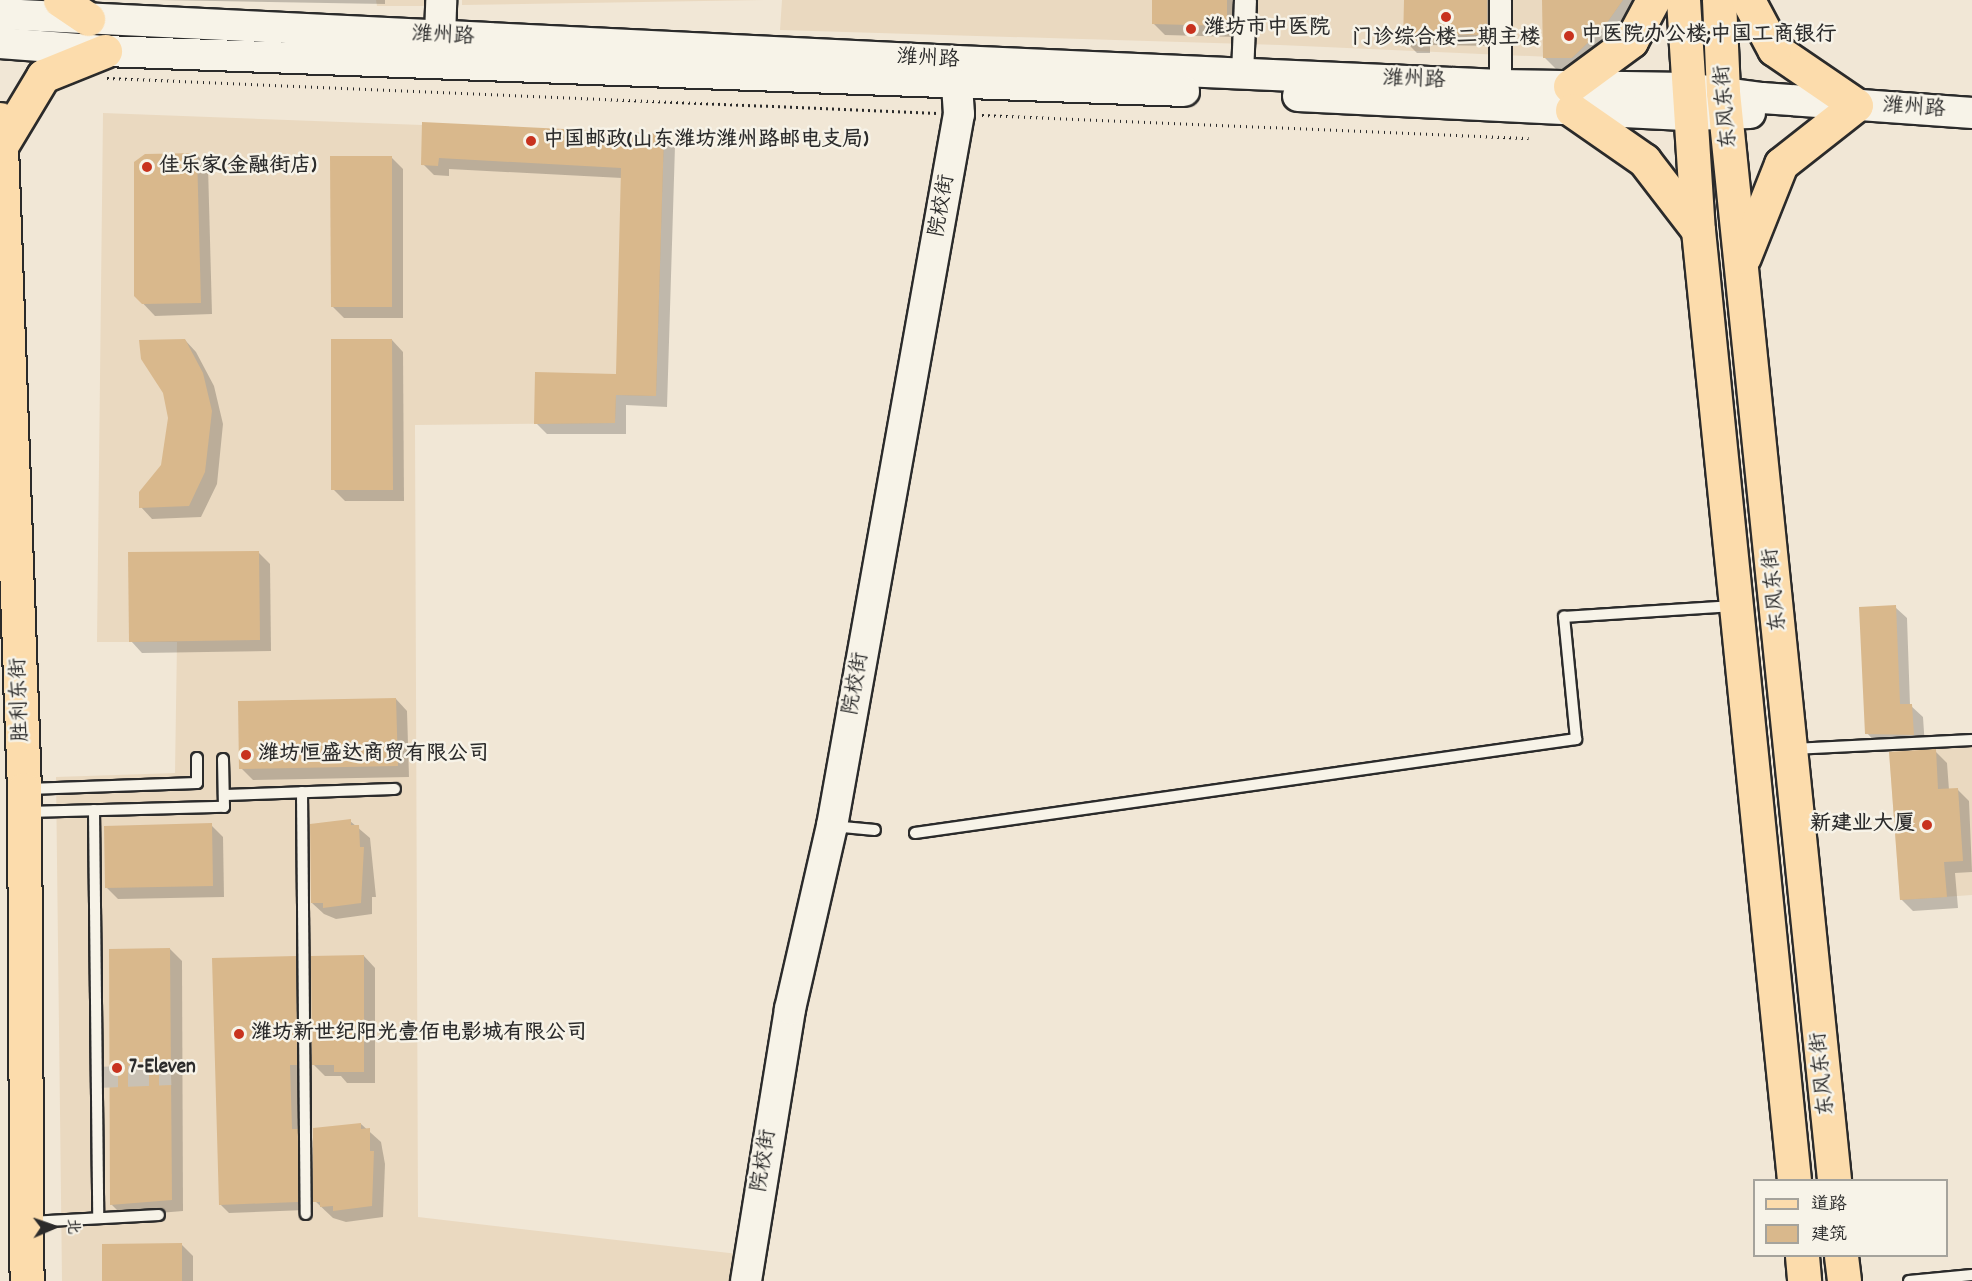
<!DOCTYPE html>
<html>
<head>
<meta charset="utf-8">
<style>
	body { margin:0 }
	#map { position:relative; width:1972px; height:1281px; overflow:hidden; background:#f1e7d6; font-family:Dekko,"LXGW WenKai TC",sans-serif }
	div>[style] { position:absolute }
	.built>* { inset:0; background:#ead9c0 }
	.shadow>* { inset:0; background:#0003 }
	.building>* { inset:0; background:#d9b88c }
	.street-tunnel>* { height:21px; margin-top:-10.5px; transform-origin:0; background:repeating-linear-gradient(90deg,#c9c1b4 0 21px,transparent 0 31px) }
	.path>* { height:3px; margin-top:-1.5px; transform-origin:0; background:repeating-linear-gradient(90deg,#2b2b2b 0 1.5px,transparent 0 6px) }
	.roads { filter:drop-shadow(2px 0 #2b2b2b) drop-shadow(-2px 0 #2b2b2b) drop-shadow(0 2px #2b2b2b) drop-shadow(0 -2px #2b2b2b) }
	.lane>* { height:10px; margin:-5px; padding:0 5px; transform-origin:5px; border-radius:5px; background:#f7f3e8 }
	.street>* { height:21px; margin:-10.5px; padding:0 10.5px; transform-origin:10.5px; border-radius:10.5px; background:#f7f3e8 }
	.secondary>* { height:30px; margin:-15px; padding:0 15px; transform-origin:15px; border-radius:15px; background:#f7f3e8 }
	.primary>* { height:33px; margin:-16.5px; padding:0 16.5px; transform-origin:16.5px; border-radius:16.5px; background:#fcdcac }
	.dots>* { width:16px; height:16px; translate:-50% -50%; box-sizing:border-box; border:3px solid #f7f3e8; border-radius:50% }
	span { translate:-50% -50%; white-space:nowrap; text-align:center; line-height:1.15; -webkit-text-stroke:5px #f7f3e8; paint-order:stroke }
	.poi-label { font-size:21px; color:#2b2b2b; font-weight:700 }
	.left { translate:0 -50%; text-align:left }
	.right { translate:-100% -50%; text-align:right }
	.street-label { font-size:21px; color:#2b2b2b }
	.legend { position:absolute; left:1753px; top:1179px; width:195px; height:78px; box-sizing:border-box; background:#f7f3e8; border:2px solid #a5a39c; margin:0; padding:8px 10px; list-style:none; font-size:18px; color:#2b2b2b }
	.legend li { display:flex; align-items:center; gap:12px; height:30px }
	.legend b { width:30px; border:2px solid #a5a39c }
	.north { position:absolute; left:24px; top:1197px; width:60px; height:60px; -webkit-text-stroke:4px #f7f3e8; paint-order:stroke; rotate:88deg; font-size:16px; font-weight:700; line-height:24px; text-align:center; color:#2b2b2b }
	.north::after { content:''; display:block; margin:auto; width:21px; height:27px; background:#2b2b2b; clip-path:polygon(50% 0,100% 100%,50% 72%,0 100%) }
</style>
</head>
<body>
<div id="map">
	<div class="built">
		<i style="clip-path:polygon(376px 0,426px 0,426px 6px,377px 6px)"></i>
		<i style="clip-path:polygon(462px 0,766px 0,462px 5px)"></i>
		<i style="clip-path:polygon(782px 0,1623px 0,1604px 27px,1572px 58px,1280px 45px,780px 30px)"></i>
		<i style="clip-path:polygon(103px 113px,664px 134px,656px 396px,616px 395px,615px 423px,415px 425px,418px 1217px,738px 1254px,733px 1281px,62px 1281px,56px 777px,175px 773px,177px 642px,97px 642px)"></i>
		<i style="clip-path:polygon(1972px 745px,1972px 895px,1900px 900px,1889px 750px)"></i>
	</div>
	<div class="shadow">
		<i style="clip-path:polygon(385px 0,385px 4px,158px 0)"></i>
		<i style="clip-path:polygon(1153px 0,1238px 0,1238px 37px,1165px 35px,1153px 23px)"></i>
		<i style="clip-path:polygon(1406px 0,1499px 0,1498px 46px,1430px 45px,1430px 53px,1417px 53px,1405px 41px)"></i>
		<i style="clip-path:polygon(1544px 0,1637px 0,1637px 8px,1584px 69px,1556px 69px,1544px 57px)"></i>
		<i style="clip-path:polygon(424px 123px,664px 135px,675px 146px,667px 407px,626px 405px,626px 434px,547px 434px,536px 423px,618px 375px,622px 178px,449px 169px,449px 176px,434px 175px,423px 164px)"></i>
		<i style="clip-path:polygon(197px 155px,208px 166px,212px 314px,155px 316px,135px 295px)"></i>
		<i style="clip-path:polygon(391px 157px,403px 169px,403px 318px,344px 318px,332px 306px)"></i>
		<i style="clip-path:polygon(185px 340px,196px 352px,214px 386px,223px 424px,217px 484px,201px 517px,152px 519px,141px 507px,162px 466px)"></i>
		<i style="clip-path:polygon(392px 340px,403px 352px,404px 501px,345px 501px,333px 489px)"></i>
		<i style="clip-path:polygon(258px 552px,270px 564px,271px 651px,142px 653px,131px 641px)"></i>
		<i style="clip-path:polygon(1895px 607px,1907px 618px,1910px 705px,1923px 717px,1925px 747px,1878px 745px,1867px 733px)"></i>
		<i style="clip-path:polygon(396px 699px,407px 711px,409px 777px,253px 780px,241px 768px)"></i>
		<i style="clip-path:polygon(1935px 751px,1947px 763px,1949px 790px,1957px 789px,1969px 801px,1972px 872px,1955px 873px,1958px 908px,1913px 911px,1901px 899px)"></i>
		<i style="clip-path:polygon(350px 821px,370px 838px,376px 897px,372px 897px,372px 914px,336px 919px,324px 914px,312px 903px)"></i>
		<i style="clip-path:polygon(211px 825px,223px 837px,224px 897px,118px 899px,107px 888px)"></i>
		<i style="clip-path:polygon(170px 949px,182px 961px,183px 1211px,123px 1216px,111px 1204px)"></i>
		<i style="clip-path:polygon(364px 956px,375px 968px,375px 1083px,347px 1083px,341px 1076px,325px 1076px,314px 1065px)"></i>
		<i style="clip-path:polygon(295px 958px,304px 966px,305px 1073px,298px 1073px,300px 1133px,306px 1139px,306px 1210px,229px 1213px,220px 1204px)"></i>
		<i style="clip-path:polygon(361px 1124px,381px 1142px,385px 1164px,383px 1217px,346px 1222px,333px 1218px,315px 1201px)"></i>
		<i style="clip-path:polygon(181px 1244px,193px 1256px,193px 1281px,104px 1281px)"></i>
	</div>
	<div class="building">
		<i style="clip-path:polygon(1152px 0,1227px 0,1227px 26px,1152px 24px)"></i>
		<i style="clip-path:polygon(1404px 0,1487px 0,1487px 35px,1419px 34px,1419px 42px,1403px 42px)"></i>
		<i style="clip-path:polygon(1542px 0,1623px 0,1604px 27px,1572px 58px,1543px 58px)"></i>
		<i style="clip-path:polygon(422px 122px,664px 134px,656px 396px,616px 395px,615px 423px,534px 424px,535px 372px,616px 374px,621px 168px,439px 158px,438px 166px,421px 165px)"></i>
		<i style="clip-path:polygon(197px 153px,201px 303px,142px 304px,134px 296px,134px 162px,145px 154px)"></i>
		<i style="clip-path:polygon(330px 156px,392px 156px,392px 307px,331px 307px)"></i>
		<i style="clip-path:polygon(185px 339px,203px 373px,212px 411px,205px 472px,189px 506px,139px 508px,139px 492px,161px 465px,168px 418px,163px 393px,141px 359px,139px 340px)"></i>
		<i style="clip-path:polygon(331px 339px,392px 339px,393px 490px,331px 490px)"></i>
		<i style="clip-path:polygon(259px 551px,260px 640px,129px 642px,128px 552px)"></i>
		<i style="clip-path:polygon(1896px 605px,1900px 704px,1912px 704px,1914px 735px,1865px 734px,1859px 607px)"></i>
		<i style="clip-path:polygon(396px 698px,398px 766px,239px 769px,238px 701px)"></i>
		<i style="clip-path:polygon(1936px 749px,1938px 789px,1958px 788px,1963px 861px,1944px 862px,1947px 897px,1900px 900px,1889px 752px)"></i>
		<i style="clip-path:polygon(351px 819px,351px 825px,359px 825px,360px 847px,364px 847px,361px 903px,323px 908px,323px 903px,311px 903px,310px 824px)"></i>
		<i style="clip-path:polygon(212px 823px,213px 886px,105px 888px,104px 826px)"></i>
		<i style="clip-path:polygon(170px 948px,172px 1200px,110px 1205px,109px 949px)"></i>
		<i style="clip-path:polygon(364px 955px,364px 1072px,334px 1072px,334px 1065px,312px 1065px,311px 956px)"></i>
		<i style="clip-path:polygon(296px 956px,297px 1065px,290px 1065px,292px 1129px,298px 1129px,298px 1202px,219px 1205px,212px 958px)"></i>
		<i style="clip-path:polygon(361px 1123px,361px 1129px,370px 1128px,370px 1151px,374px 1151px,372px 1206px,333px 1211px,333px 1206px,320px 1207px,320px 1202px,313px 1202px,313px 1128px)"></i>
		<i style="clip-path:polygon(182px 1243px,182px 1281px,102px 1281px,102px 1244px)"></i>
	</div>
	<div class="street-tunnel">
		<i style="left:97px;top:1077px;width:74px;rotate:-2.3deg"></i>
	</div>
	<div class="path">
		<i style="left:107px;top:78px;width:831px;rotate:2.41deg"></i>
		<i style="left:982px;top:115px;width:547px;rotate:2.41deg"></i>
	</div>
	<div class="roads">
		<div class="lane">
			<i style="left:1793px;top:749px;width:179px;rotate:-2.9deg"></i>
			<i style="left:28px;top:789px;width:169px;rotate:-2deg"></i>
			<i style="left:197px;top:783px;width:25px;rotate:-90deg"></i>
			<i style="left:302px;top:792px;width:422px;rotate:89.5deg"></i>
			<i style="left:224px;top:795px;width:171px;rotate:-2deg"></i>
			<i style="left:94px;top:810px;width:408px;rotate:89.4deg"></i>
			<i style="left:27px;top:812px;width:197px;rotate:-1.5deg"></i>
			<i style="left:224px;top:807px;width:48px;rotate:-91.2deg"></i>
			<i style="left:832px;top:826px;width:43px;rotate:5.3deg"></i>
			<i style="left:915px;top:833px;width:668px;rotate:-8.09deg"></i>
			<i style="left:1576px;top:739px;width:123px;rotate:-95.6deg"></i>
			<i style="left:1564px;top:617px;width:169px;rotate:-3.7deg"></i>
			<i style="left:30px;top:1222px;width:129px;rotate:-3.1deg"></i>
			<i style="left:1909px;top:1281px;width:63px;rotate:-5.4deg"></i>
		</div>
		<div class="street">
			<i style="left:1242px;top:74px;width:74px;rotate:-87.7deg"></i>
			<i style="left:1500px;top:85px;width:85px;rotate:-90deg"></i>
		</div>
		<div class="secondary">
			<i style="left:0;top:14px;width:958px;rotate:2.81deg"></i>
			<i style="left:957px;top:61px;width:544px;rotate:2.53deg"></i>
			<i style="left:1500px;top:85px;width:187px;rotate:0.9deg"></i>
			<i style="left:1687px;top:88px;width:76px;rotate:7.6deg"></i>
			<i style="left:1762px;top:98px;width:211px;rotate:4.1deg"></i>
			<i style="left:440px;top:37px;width:37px;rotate:-88deg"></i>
			<i style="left:0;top:43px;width:105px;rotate:4.4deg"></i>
			<i style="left:105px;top:51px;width:1080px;rotate:2.12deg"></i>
			<i style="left:1298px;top:96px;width:392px;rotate:2.8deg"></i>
			<i style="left:1690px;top:115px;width:60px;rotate:-1.9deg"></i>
			<i style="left:746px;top:1281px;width:276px;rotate:-80.8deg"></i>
			<i style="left:790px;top:1009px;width:188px;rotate:-77.1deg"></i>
			<i style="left:832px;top:826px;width:723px;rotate:-79.89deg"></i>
			<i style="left:959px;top:114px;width:29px;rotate:-94deg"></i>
		</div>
		<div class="primary">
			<i style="left:60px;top:0;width:34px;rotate:34deg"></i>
			<i style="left:1683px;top:0;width:230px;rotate:86.3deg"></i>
			<i style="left:1698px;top:230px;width:955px;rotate:84.23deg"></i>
			<i style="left:1719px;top:0;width:92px;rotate:87.5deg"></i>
			<i style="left:1723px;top:92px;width:1094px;rotate:84.17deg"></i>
			<i style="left:1570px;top:86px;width:76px;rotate:-36.4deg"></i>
			<i style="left:1631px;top:41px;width:47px;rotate:-61.8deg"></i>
			<i style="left:1572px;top:110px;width:88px;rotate:34.8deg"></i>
			<i style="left:1644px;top:160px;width:88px;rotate:52.4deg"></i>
			<i style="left:0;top:119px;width:670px;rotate:87.95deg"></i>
			<i style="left:24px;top:789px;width:492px;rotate:89.7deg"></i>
			<i style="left:1px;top:146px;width:82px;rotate:-59deg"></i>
			<i style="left:43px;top:76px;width:67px;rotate:-22deg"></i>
			<i style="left:1744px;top:257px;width:100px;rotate:-68.3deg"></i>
			<i style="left:1781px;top:164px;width:95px;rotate:-38.2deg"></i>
			<i style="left:1856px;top:105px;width:99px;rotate:-145.7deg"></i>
			<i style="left:1774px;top:49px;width:55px;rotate:-118deg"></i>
			<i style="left:1802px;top:1256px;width:25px;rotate:85deg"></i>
			<i style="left:1841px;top:1256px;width:25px;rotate:83deg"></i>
		</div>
	</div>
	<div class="dots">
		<i style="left:1446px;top:17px;background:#c8321e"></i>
		<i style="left:1191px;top:29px;background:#c8321e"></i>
		<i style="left:1569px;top:36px;background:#c8321e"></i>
		<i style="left:531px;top:141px;background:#c8321e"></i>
		<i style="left:147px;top:167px;background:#c8321e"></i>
		<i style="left:246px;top:755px;background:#c8321e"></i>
		<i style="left:1927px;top:825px;background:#c8321e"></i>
		<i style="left:239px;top:1034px;background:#c8321e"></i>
		<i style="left:117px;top:1068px;background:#c8321e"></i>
	</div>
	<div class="poi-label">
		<span class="left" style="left:1204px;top:29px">潍坊市中医院</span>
		<span class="left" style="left:1581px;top:36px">中医院办公楼;中国工商银行</span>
		<span style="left:1446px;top:39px">门诊综合楼二期主楼</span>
		<span class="left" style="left:543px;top:141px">中国邮政(山东潍坊潍州路邮电支局)</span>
		<span class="left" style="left:159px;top:167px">佳乐家(金融街店)</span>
		<span class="left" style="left:258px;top:755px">潍坊恒盛达商贸有限公司</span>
		<span class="right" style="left:1915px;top:825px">新建业大厦</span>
		<span class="left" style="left:251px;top:1034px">潍坊新世纪阳光壹佰电影城有限公司</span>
		<span class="left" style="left:129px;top:1068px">7-Eleven</span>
	</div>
	<div class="street-label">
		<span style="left:443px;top:37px;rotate:3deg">潍州路</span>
		<span style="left:928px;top:60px;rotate:3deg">潍州路</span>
		<span style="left:1414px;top:81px;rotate:2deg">潍州路</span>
		<span style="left:1727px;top:107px;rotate:-95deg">东风东街</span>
		<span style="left:1914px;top:109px;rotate:4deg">潍州路</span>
		<span style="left:943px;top:206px;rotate:-80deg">院校街</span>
		<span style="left:1776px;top:590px;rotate:-96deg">东风东街</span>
		<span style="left:857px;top:684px;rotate:-80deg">院校街</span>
		<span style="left:21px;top:700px;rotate:-92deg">胜利东街</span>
		<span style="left:1824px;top:1074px;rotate:-96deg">东风东街</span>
		<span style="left:765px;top:1161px;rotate:-81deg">院校街</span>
	</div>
	<ul class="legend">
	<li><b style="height:8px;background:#fcdcac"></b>道路</li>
	<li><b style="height:16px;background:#d9b88c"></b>建筑</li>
	</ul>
	<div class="north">北</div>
</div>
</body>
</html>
